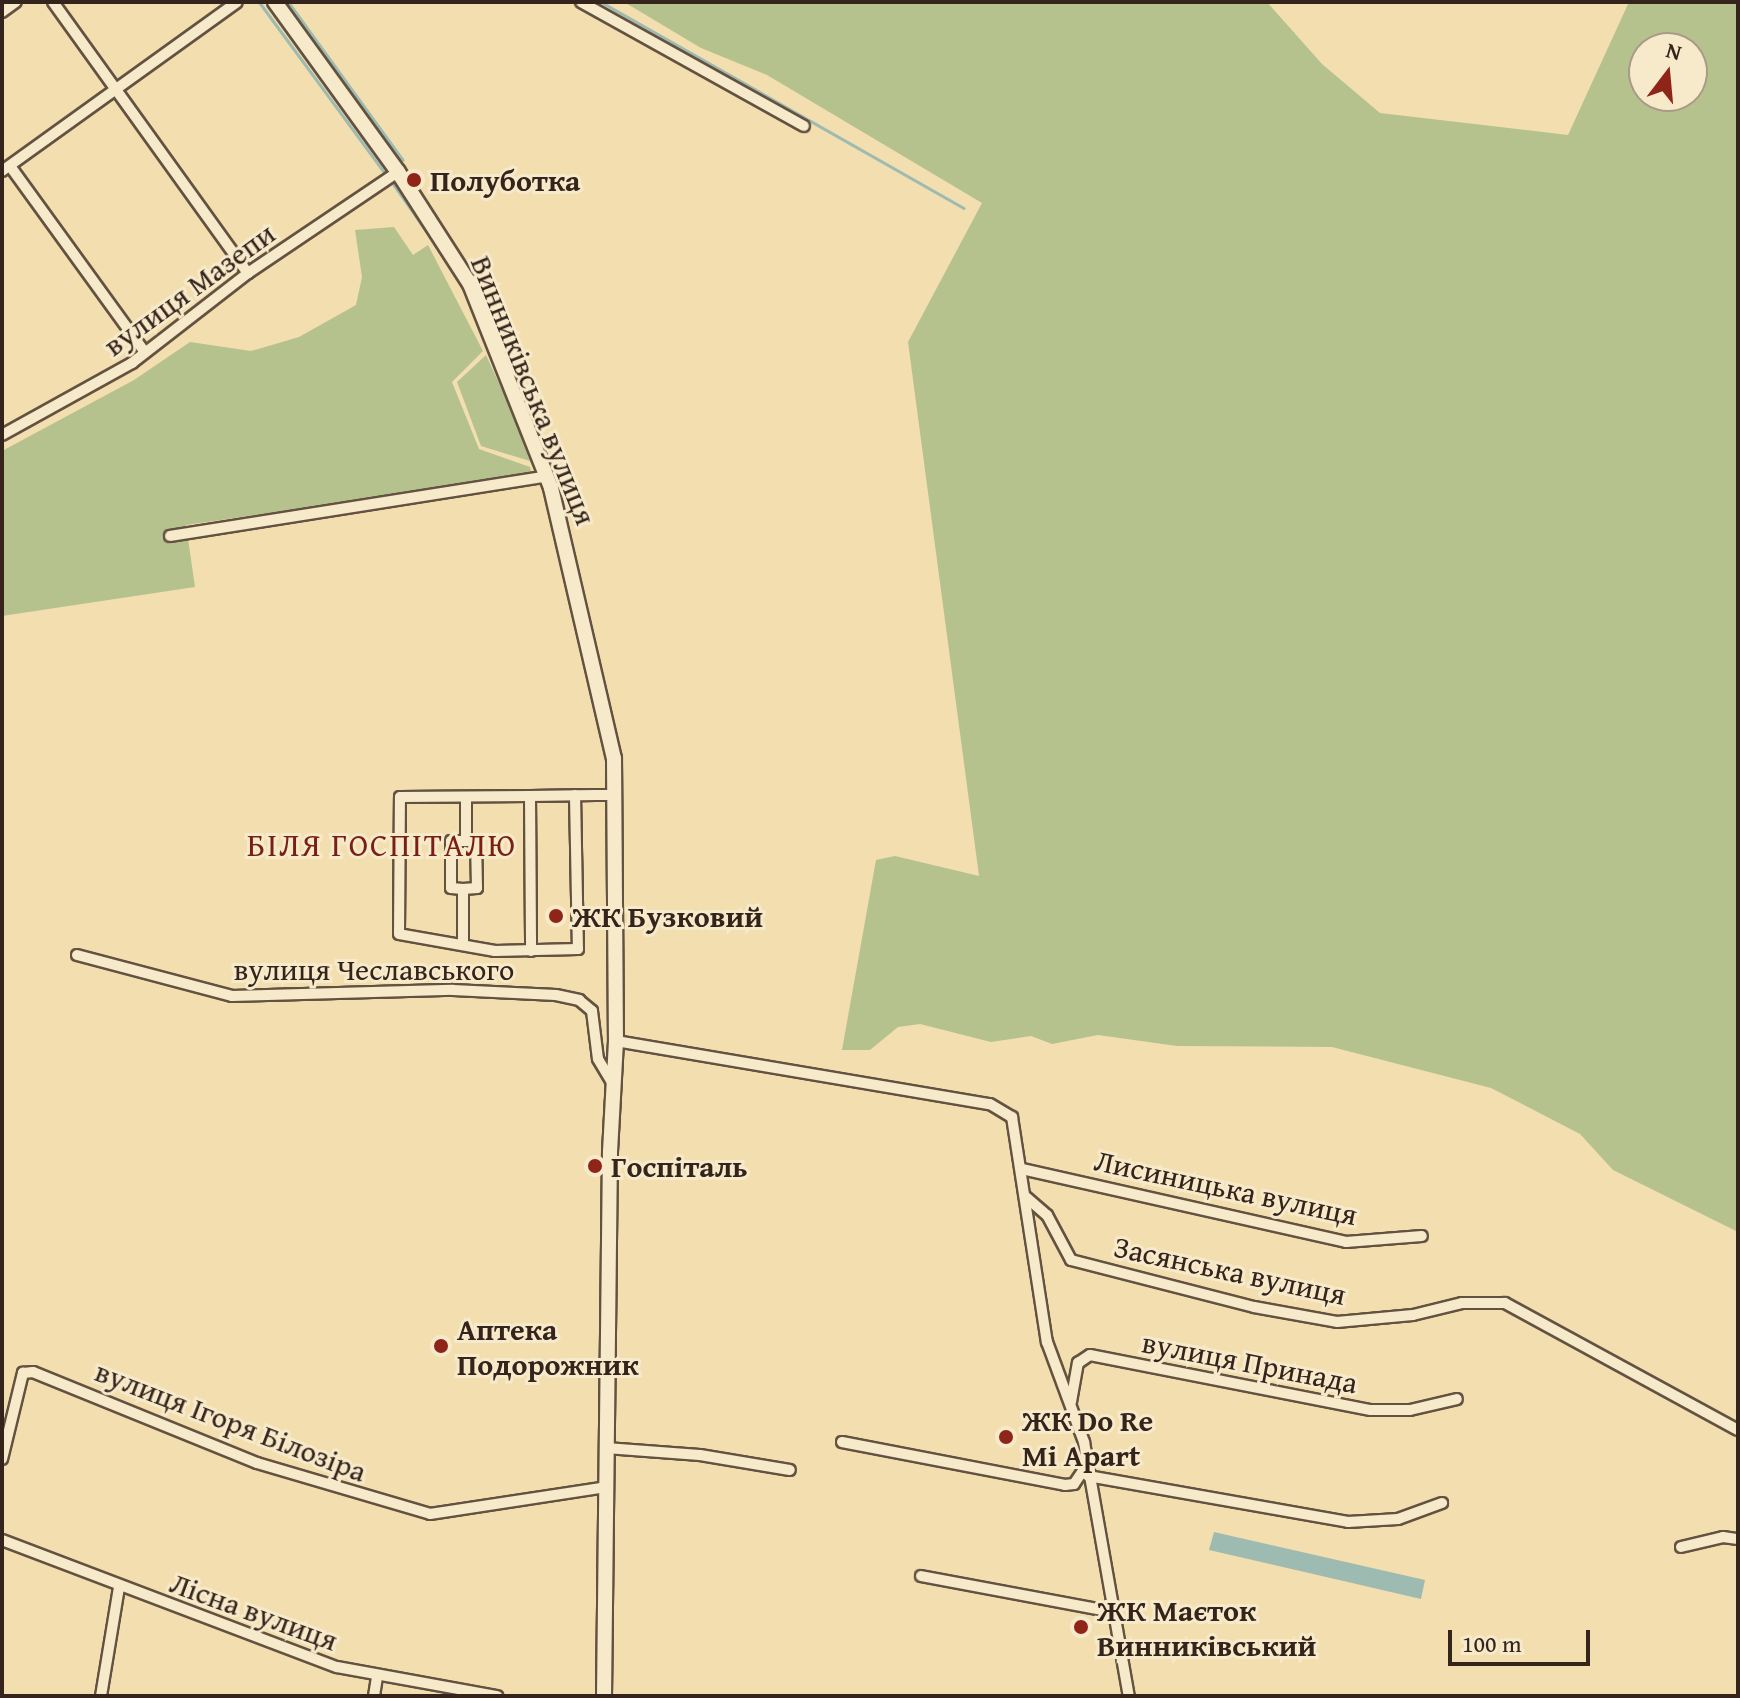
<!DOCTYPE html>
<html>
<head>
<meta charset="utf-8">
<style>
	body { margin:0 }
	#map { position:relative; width:1740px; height:1698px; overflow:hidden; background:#f3deaf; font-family:"Gentium Book Plus",serif }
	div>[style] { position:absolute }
	.green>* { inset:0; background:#b6c28e }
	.water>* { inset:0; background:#9dbbb1 }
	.stream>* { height:3px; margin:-1.5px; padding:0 1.5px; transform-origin:1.5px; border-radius:1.5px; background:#9dbbb1 }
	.roads { filter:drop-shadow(2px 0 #645241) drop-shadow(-2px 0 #645241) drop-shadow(0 2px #645241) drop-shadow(0 -2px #645241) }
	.street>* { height:10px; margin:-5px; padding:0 5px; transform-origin:5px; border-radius:5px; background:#f7eacb }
	.secondary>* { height:14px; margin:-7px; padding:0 7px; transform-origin:7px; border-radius:7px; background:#f7eacb }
	.dots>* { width:22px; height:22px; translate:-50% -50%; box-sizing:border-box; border:4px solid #f7eacb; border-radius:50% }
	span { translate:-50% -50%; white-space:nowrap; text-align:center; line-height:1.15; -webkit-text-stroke:6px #f7eacb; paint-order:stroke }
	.poi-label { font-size:30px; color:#34241c; font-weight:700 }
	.left { translate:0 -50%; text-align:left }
	.street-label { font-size:30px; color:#34241c }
	.neighbourhood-label { font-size:32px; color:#7a1f14; letter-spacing:2px }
	.frame { position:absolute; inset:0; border:4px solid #34241c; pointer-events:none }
	.north { position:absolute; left:1628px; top:32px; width:80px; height:80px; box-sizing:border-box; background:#f7eacb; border:2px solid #a99b85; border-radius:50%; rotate:16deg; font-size:22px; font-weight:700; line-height:32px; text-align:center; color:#34241c }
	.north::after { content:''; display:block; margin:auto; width:28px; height:36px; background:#8f2418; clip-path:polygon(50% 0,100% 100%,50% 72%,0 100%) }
	.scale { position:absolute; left:1448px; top:1630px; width:142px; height:36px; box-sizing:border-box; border:4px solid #34241c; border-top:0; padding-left:10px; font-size:24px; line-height:28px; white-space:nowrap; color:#34241c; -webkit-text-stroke:6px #f7eacb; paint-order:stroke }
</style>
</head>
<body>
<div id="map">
	<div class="green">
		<i style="clip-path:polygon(evenodd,624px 2px,1267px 2px,1322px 64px,1380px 113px,1568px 135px,1629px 2px,1738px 2px,1738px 1232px,1613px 1170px,1580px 1134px,1491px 1088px,1332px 1047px,1177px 1046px,1098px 1035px,1052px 1044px,1031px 1036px,991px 1042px,920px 1024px,898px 1027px,870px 1050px,842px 1050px,876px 860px,895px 856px,979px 876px,908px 342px,982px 203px,767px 75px,701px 48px,624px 2px,1644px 48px,1692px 48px,1692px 96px,1644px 96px,1644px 48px)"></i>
		<i style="clip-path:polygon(394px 227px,413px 255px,428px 245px,483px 351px,452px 382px,479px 449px,530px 467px,532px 475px,186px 525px,195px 587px,2px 616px,2px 451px,134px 380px,190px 342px,251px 351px,299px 337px,356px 305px,362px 277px,355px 230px)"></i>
		<i style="clip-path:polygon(486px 355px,510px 407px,530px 461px,481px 446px,457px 382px)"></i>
	</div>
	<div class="water">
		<i style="clip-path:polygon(1214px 1532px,1425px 1580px,1421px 1599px,1209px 1550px)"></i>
	</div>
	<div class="stream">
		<i style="left:259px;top:2px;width:211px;rotate:53.7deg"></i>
		<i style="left:288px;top:2px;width:195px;rotate:54deg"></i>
		<i style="left:601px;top:2px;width:417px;rotate:29.6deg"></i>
		<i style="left:393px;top:184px;width:78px;rotate:54.9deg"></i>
	</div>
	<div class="roads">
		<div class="street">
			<i style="left:53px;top:2px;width:334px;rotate:54.3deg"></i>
			<i style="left:581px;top:2px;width:255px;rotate:29.1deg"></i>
			<i style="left:2px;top:12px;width:17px;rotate:-36deg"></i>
			<i style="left:10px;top:166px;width:228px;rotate:54.1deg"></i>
			<i style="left:2px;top:171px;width:289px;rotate:-35.7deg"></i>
			<i style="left:2px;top:435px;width:149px;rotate:-29deg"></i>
			<i style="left:132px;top:363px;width:147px;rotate:-37.8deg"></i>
			<i style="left:248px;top:273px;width:181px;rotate:-34deg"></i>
			<i style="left:170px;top:536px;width:382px;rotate:-9deg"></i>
			<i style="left:575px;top:795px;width:154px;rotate:88.9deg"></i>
			<i style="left:578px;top:949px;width:83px;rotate:178.6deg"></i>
			<i style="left:495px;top:951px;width:97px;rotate:-170deg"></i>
			<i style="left:399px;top:934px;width:137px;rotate:-89.6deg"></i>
			<i style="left:400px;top:797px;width:130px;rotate:-0.4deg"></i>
			<i style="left:530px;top:796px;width:66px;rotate:-0.9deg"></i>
			<i style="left:596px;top:795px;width:20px"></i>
			<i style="left:530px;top:796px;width:155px;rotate:89.6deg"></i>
			<i style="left:463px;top:889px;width:12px;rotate:-175deg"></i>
			<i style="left:451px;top:888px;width:47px;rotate:-90deg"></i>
			<i style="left:451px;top:841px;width:15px"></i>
			<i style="left:463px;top:945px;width:56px;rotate:-90deg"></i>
			<i style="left:463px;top:889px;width:14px;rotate:-4deg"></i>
			<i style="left:477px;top:888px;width:47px;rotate:-91.2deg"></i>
			<i style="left:476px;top:841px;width:10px;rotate:180deg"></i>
			<i style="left:466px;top:841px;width:44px;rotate:-90deg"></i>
			<i style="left:77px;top:955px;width:160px;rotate:14.8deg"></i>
			<i style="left:232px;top:996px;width:221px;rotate:-1.6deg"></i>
			<i style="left:453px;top:990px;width:103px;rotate:2.8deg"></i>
			<i style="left:556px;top:995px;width:24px;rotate:12deg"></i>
			<i style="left:579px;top:1000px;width:17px;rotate:40deg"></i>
			<i style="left:592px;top:1011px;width:48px;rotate:82.9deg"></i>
			<i style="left:598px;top:1059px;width:29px;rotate:59deg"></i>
			<i style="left:616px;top:1041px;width:379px;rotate:9.6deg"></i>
			<i style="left:990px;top:1104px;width:26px;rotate:31deg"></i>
			<i style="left:1012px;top:1117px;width:228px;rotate:81.2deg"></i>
			<i style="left:1047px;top:1342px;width:107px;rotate:69.7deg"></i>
			<i style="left:1084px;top:1442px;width:258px;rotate:80deg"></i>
			<i style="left:1022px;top:1169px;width:332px;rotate:12.7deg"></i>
			<i style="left:1346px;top:1242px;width:76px;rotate:-4.5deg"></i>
			<i style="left:1026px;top:1197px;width:28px;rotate:41deg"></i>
			<i style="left:1047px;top:1215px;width:51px;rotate:61.9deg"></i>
			<i style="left:1071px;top:1260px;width:189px;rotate:14.4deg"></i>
			<i style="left:1254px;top:1307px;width:84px;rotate:10.2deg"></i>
			<i style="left:1337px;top:1322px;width:76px;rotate:-5.3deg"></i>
			<i style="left:1413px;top:1315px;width:50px;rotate:-13.8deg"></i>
			<i style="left:1462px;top:1303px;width:43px"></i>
			<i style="left:1505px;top:1303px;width:265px;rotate:28.6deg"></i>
			<i style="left:1071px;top:1402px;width:40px;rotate:-80deg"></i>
			<i style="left:1078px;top:1363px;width:14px;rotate:-34deg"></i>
			<i style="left:1090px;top:1355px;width:286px;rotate:11.1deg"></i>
			<i style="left:1371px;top:1410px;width:39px"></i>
			<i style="left:1410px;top:1410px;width:48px;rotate:-13.2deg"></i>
			<i style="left:842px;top:1442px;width:227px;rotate:10.9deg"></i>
			<i style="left:1065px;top:1485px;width:9px;rotate:-6deg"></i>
			<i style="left:1074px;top:1484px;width:22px;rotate:-56deg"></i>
			<i style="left:606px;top:1448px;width:94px;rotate:4.3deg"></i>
			<i style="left:700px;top:1455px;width:91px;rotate:9.5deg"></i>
			<i style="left:2px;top:1459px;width:89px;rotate:-76.3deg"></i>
			<i style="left:23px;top:1373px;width:10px;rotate:-6deg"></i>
			<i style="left:33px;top:1372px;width:242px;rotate:22.1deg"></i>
			<i style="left:257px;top:1463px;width:180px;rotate:16.4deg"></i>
			<i style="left:430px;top:1514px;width:178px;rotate:-8.7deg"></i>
			<i style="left:1088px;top:1476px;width:264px;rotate:10deg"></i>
			<i style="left:1348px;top:1522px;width:50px;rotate:-3.4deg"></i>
			<i style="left:1398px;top:1519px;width:47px;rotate:-20deg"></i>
			<i style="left:2px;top:1540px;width:358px;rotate:20.8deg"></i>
			<i style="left:337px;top:1667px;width:163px;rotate:10.3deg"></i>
			<i style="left:1681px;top:1547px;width:43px;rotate:-13.4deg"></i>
			<i style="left:1723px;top:1537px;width:15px;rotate:8deg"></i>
			<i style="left:921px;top:1576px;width:196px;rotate:10.6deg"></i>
			<i style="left:101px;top:1696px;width:110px;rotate:-80.6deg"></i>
			<i style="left:374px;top:1696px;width:20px;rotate:-81deg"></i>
		</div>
		<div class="secondary">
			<i style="left:275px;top:2px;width:210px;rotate:54.1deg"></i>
			<i style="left:398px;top:172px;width:133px;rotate:57.3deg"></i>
			<i style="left:470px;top:284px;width:219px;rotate:68.3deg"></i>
			<i style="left:551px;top:488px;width:277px;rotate:76.9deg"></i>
			<i style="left:614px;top:758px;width:283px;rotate:89.6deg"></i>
			<i style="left:616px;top:1041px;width:110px;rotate:93.1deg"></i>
			<i style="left:610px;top:1151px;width:545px;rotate:90.63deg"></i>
		</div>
	</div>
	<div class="dots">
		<i style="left:414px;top:180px;background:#8f2418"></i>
		<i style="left:556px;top:916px;background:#8f2418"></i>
		<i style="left:595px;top:1166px;background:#8f2418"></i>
		<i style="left:441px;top:1346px;background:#8f2418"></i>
		<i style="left:1006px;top:1437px;background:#8f2418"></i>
		<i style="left:1081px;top:1627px;background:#8f2418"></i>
	</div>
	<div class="poi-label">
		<span class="left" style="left:430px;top:180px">Полуботка</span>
		<span class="left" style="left:572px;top:916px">ЖК Бузковий</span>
		<span class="left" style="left:611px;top:1166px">Госпіталь</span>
		<span class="left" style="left:457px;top:1346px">Аптека<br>Подорожник</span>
		<span class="left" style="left:1022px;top:1437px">ЖК Do Re<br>Mi Apart</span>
		<span class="left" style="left:1097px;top:1627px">ЖК Маєток<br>Винниківський</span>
	</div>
	<div class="street-label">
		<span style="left:189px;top:289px;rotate:-36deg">вулиця Мазепи</span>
		<span style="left:534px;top:390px;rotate:68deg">Винниківська вулиця</span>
		<span style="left:374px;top:969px">вулиця Чеславського</span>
		<span style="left:1226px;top:1187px;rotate:12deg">Лисиницька вулиця</span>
		<span style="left:1230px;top:1270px;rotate:12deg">Засянська вулиця</span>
		<span style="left:1250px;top:1362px;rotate:11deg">вулиця Принада</span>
		<span style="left:231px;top:1421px;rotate:21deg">вулиця Ігоря Білозіра</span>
		<span style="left:254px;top:1611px;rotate:20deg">Лісна вулиця</span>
	</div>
	<div class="neighbourhood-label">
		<span style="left:382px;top:845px">БІЛЯ ГОСПІТАЛЮ</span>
	</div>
	<div class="frame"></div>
	<div class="north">N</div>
	<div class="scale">100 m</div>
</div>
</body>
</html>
